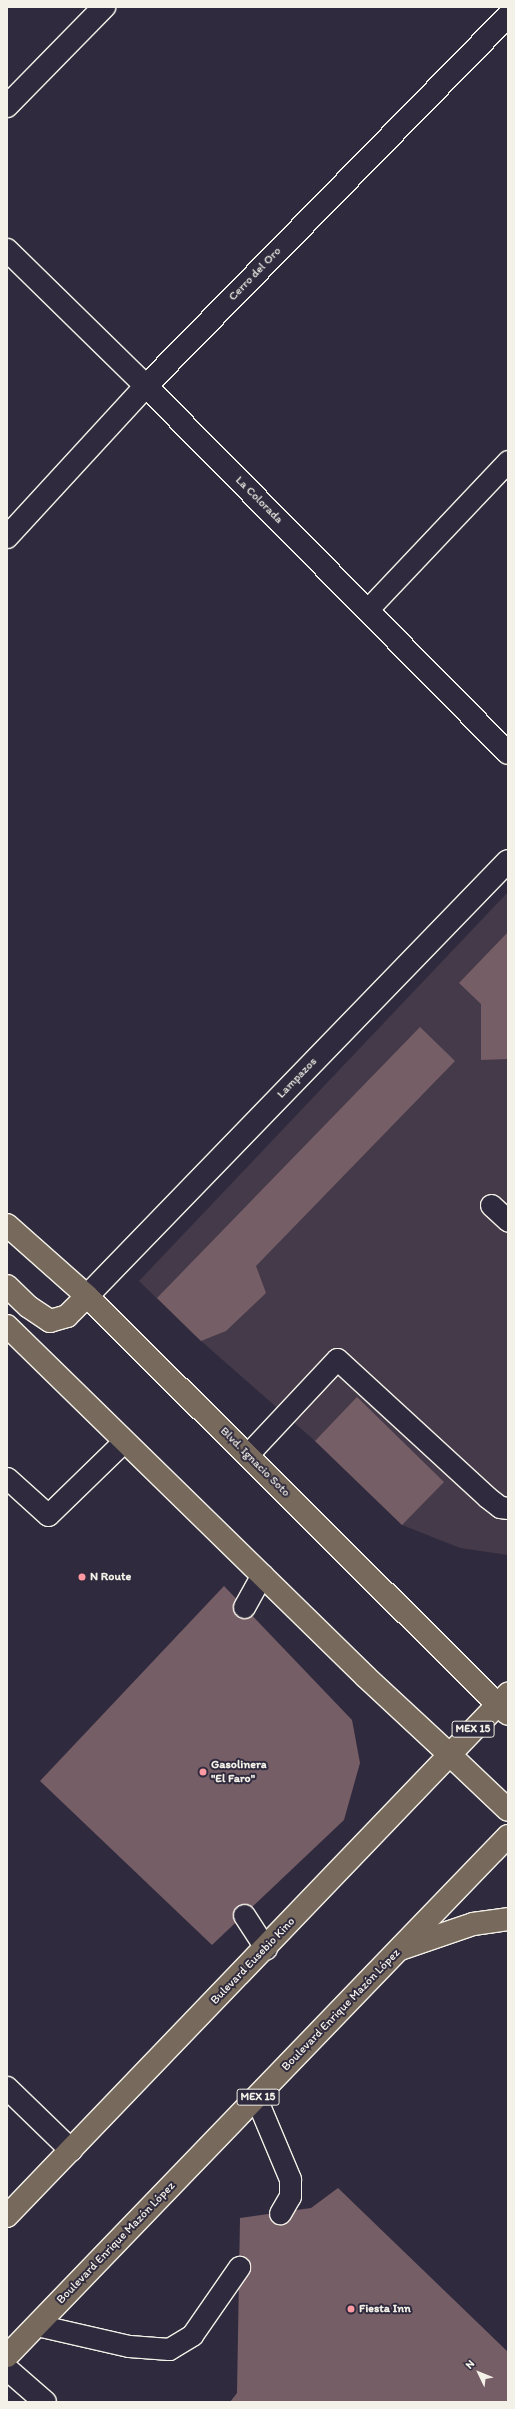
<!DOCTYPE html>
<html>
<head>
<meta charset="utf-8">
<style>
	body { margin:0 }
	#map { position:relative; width:515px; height:2409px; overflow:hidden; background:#2f2a3d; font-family:Itim,sans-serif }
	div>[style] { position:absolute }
	.built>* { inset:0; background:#443a49 }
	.building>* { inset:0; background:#765e66 }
	.roads { filter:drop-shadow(1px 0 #f4f1e8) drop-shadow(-1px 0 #f4f1e8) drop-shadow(0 1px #f4f1e8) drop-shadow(0 -1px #f4f1e8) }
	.lane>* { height:21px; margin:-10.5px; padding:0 10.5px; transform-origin:10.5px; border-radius:10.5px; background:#2f2a3d }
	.street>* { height:22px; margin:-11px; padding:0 11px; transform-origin:11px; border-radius:11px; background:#2f2a3d }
	.primary>* { height:22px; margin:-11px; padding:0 11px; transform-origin:11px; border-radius:11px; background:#77695c }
	.highway>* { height:22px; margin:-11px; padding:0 11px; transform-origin:11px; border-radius:11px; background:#77695c }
	.dots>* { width:11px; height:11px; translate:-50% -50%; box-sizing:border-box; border:2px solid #2f2a3d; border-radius:50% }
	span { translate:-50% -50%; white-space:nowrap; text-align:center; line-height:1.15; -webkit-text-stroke:4px #2f2a3d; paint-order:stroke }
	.shield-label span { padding:1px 3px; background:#2f2a3d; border:1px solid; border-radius:3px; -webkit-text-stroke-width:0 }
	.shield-label { font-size:11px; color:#f4f1e8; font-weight:700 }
	.street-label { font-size:12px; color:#f4f1e8 }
	.poi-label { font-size:12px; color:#f4f1e8; font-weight:700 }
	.left { translate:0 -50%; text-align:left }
	.frame { position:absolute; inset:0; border:8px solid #f4f1e8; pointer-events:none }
	.north { position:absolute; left:459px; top:2353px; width:40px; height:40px; -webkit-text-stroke:3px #2f2a3d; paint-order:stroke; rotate:313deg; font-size:11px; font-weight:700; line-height:16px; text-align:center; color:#f4f1e8 }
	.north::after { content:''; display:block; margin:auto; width:14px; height:18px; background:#f4f1e8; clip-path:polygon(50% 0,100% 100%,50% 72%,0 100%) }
</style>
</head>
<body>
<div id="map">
	<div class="built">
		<i style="clip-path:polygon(508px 892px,508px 1555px,460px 1548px,402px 1525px,315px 1441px,192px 1333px,139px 1281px)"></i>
	</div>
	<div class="building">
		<i style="clip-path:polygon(508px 932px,508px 1059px,481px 1060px,481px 1004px,459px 983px)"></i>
		<i style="clip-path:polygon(420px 1027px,455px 1061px,256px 1266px,266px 1293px,226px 1331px,201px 1341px,157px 1298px)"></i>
		<i style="clip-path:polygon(357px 1397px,444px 1482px,402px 1525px,315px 1441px)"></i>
		<i style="clip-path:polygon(224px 1586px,352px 1720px,360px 1763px,344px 1820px,212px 1945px,40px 1781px)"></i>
		<i style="clip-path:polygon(338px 2188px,508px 2352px,508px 2402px,230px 2402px,237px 2393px,240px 2218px,311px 2208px)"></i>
	</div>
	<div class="roads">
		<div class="lane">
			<i style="left:367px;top:610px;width:205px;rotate:-46.6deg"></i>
			<i style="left:491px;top:1205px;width:23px;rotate:43deg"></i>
			<i style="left:248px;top:1454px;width:130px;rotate:-46.9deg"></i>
			<i style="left:337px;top:1359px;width:204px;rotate:42.6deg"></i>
			<i style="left:487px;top:1497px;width:16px;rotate:38deg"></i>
			<i style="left:500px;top:1507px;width:8px;rotate:7deg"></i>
			<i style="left:7px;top:1478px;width:55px;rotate:42.1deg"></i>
			<i style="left:48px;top:1515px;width:106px;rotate:-44.2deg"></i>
			<i style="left:244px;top:1607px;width:37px;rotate:-61deg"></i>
			<i style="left:244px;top:1915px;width:40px;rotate:57.1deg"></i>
			<i style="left:256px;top:2098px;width:88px;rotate:67.2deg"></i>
			<i style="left:290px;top:2179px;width:17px;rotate:90deg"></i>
			<i style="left:290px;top:2196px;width:20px;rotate:120deg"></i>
			<i style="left:37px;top:2325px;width:94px;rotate:12.9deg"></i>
			<i style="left:129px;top:2346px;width:40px;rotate:4.3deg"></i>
			<i style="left:169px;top:2349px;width:27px;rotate:-31deg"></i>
			<i style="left:192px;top:2335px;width:83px;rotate:-55.3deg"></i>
		</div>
		<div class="street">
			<i style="left:7px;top:106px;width:139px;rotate:-45.6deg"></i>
			<i style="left:7px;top:250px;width:194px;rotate:44.4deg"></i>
			<i style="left:146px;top:386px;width:515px;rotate:45.39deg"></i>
			<i style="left:7px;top:537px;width:205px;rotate:-47.4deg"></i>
			<i style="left:146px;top:386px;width:518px;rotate:-45.63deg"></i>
			<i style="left:87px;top:1296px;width:605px;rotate:-45.94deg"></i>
			<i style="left:7px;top:2088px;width:89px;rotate:44.1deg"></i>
			<i style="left:7px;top:2369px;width:50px;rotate:41deg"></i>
		</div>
		<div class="primary">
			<i style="left:7px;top:1225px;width:107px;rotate:41.6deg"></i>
			<i style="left:87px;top:1296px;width:580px;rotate:44.86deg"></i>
			<i style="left:7px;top:1286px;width:30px;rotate:44deg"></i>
			<i style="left:29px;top:1307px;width:25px;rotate:34deg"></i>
			<i style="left:50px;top:1321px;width:18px;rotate:-16deg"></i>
			<i style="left:67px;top:1316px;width:28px;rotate:-45deg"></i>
			<i style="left:7px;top:1326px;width:502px;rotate:44.35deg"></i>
			<i style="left:366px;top:1677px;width:113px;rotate:42.9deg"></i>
			<i style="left:7px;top:2216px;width:724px;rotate:-46.18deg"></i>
			<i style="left:7px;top:2356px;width:722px;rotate:-46.07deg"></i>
		</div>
		<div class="highway">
			<i style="left:498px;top:1705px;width:13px;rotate:42deg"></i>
			<i style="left:449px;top:1754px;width:81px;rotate:43.5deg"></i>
			<i style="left:400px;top:1949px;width:77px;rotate:-18.9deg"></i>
			<i style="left:473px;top:1924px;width:35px;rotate:-8deg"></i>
		</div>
	</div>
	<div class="dots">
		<i style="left:82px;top:1577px;background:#ff9aa2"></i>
		<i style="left:203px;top:1772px;background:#ff9aa2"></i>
		<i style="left:351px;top:2309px;background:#ff9aa2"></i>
	</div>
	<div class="shield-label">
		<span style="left:473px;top:1729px">MEX 15</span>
		<span style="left:258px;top:2097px">MEX 15</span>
	</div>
	<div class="street-label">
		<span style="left:255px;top:274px;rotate:-46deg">Cerro del Oro</span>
		<span style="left:259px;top:500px;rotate:45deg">La Colorada</span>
		<span style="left:297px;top:1078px;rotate:-46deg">Lampazos</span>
		<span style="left:255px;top:1462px;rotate:45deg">Blvd. Ignacio Soto</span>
		<span style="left:253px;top:1961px;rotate:-46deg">Bulevard Eusebio Kino</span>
		<span style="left:341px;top:2010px;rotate:-46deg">Boulevard Enrique Mazón López</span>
		<span style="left:116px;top:2243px;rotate:-46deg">Boulevard Enrique Mazón López</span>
	</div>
	<div class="poi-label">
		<span class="left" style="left:90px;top:1577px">N Route</span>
		<span class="left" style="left:211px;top:1772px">Gasolinera<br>"El Faro"</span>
		<span class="left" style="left:359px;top:2309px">Fiesta Inn</span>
	</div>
	<div class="frame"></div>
	<div class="north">N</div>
</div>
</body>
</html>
